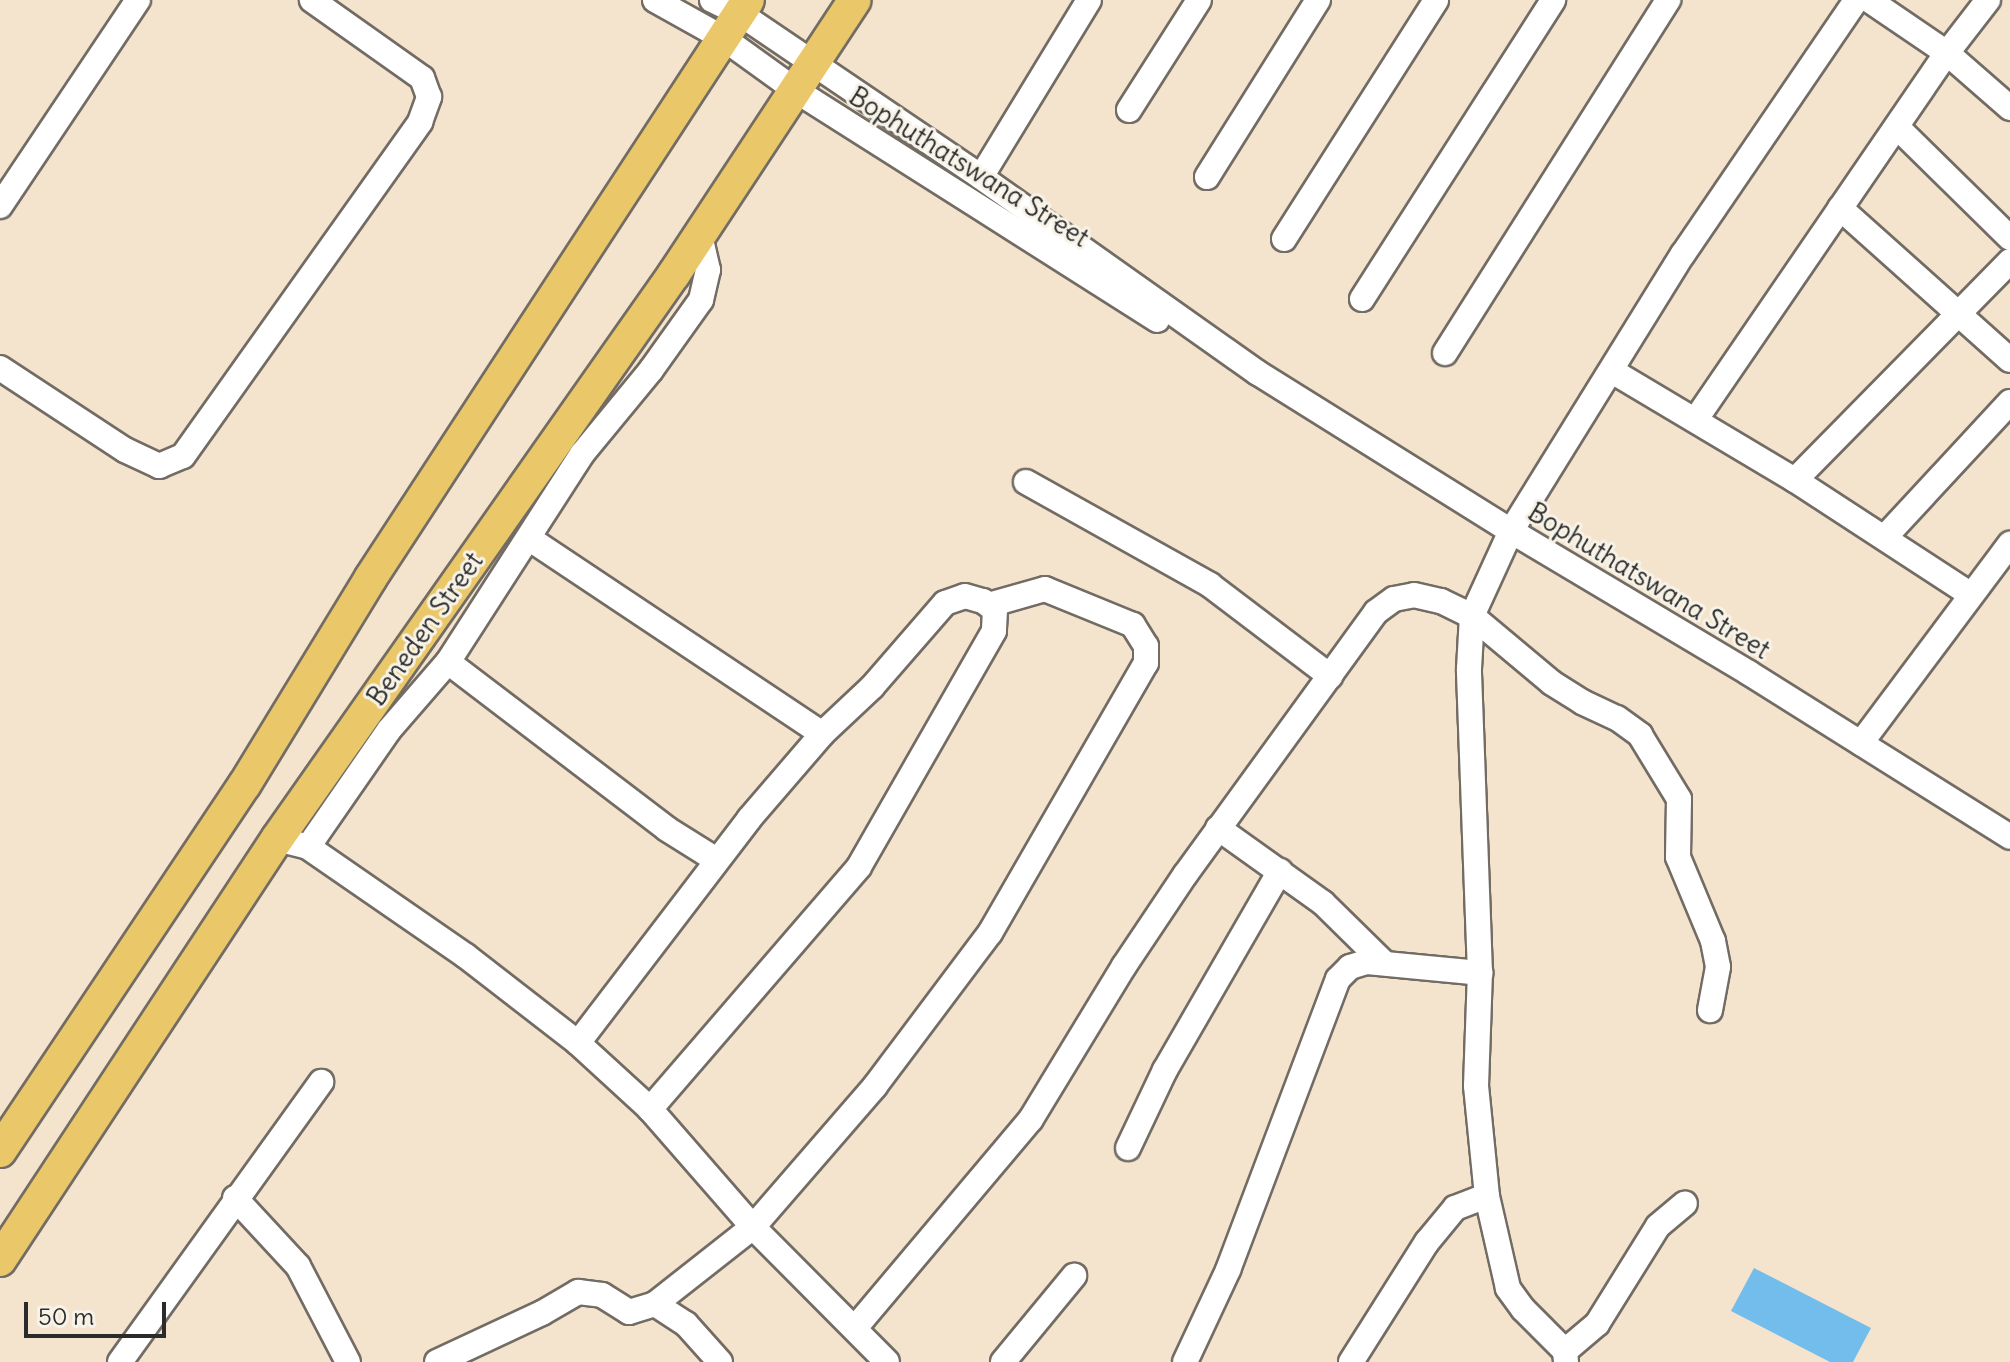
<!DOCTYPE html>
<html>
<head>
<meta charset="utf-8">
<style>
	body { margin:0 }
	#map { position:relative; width:2010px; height:1362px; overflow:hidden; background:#f5e4cd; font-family:Delius,sans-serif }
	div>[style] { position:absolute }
	.water>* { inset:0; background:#73bdec }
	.roads { filter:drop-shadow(2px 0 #726c64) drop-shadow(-2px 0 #726c64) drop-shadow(0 2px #726c64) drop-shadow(0 -2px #726c64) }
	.minor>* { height:24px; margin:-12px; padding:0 12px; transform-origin:12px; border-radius:12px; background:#fff }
	.major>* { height:32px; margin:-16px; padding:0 16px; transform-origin:16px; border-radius:16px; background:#eac769 }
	span { translate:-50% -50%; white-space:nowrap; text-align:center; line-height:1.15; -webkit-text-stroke:6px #f7f3e8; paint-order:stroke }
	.street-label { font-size:26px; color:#2b2b2b }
	.scale { position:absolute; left:24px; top:1302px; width:142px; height:36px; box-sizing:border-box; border:4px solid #2b2b2b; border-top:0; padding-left:10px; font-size:24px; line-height:28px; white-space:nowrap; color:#2b2b2b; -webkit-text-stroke:6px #f7f3e8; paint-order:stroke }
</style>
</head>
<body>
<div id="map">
	<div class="water">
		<i style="clip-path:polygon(1754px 1268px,1871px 1328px,1853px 1362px,1830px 1362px,1731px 1311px)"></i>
	</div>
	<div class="roads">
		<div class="minor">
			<i style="left:655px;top:0;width:78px;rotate:29.2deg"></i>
			<i style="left:723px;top:38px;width:89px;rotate:35.8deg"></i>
			<i style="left:795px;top:90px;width:429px;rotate:32.4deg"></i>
			<i style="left:712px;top:0;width:30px;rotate:26deg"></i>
			<i style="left:739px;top:13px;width:292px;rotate:34.1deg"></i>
			<i style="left:981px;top:177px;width:339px;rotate:35.3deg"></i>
			<i style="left:1258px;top:373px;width:298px;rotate:32deg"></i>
			<i style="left:1511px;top:531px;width:277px;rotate:30.8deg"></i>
			<i style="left:1749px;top:673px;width:308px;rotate:32.1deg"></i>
			<i style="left:1869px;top:0;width:94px;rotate:34.2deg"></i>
			<i style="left:1947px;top:53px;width:84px;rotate:41.1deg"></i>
			<i style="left:1129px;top:110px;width:130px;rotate:-57.5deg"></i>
			<i style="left:1897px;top:127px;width:158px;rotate:44.5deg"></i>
			<i style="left:981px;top:177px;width:207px;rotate:-58.6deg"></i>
			<i style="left:1207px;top:177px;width:209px;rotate:-57.9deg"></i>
			<i style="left:0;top:206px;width:248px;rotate:-56.2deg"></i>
			<i style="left:1840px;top:208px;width:228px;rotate:41.8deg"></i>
			<i style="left:1284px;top:239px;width:283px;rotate:-57.5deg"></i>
			<i style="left:1362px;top:299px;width:355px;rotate:-57.4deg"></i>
			<i style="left:1445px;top:353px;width:418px;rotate:-57.7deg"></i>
			<i style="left:0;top:368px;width:149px;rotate:33.3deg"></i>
			<i style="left:125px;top:450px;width:38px;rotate:25deg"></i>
			<i style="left:159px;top:466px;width:26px;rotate:-23deg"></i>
			<i style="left:183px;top:456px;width:410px;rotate:-54.6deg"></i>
			<i style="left:420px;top:122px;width:27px;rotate:-70deg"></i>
			<i style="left:429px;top:97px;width:20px;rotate:-110deg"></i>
			<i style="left:422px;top:78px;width:135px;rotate:-144.7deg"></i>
			<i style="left:1612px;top:371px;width:213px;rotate:30.8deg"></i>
			<i style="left:1795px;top:480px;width:209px;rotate:33.1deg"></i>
			<i style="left:1696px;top:419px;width:444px;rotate:-55.6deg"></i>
			<i style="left:1947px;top:53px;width:67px;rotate:-52.3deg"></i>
			<i style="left:1795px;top:480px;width:307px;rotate:-45.5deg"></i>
			<i style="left:1026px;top:482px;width:211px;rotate:29.2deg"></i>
			<i style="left:1210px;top:585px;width:151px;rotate:37.2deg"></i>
			<i style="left:1885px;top:537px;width:184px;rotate:-47.2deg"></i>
			<i style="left:530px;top:539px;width:351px;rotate:33.7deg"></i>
			<i style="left:448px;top:662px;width:275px;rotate:37.3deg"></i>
			<i style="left:667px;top:829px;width:57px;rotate:32deg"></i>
			<i style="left:1861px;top:743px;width:249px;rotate:-53.2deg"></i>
			<i style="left:1218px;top:828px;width:129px;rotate:35.5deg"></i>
			<i style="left:1323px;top:903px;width:84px;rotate:44.5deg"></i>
			<i style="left:277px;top:839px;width:32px;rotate:14deg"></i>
			<i style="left:308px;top:847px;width:192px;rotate:34.6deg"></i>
			<i style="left:466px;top:956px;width:142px;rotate:37.8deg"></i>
			<i style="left:578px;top:1043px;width:98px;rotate:42.5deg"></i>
			<i style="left:650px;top:1109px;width:157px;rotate:48.9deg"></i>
			<i style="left:753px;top:1227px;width:190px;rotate:45.2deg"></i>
			<i style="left:308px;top:847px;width:142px;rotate:-55.3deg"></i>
			<i style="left:389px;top:730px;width:90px;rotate:-49.1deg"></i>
			<i style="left:448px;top:662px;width:247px;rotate:-57.2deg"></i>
			<i style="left:582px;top:454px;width:109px;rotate:-50.6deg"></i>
			<i style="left:651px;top:370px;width:86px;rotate:-54.5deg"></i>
			<i style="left:701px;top:300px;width:31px;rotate:-77deg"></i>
			<i style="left:708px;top:270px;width:36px;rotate:-103deg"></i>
			<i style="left:578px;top:1043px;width:282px;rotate:-52.6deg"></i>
			<i style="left:749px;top:819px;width:112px;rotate:-49.3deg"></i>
			<i style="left:822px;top:734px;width:69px;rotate:-43.2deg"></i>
			<i style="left:872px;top:687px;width:111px;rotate:-49deg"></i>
			<i style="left:945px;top:603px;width:21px;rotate:-19deg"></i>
			<i style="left:965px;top:596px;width:19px;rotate:16deg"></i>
			<i style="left:983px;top:601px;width:15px;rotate:37deg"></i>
			<i style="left:995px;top:610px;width:21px;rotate:93deg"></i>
			<i style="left:994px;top:631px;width:272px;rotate:119.8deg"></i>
			<i style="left:859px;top:867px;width:320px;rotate:130.8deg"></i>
			<i style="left:1128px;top:1148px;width:86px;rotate:-64.6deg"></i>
			<i style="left:1165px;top:1070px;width:230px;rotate:-60deg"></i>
			<i style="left:235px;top:1198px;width:93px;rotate:47.2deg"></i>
			<i style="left:298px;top:1266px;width:108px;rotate:62.5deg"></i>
			<i style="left:655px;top:1304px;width:37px;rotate:33deg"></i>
			<i style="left:686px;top:1324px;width:51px;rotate:48.2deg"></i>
			<i style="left:855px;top:1328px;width:273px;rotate:-49.9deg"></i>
			<i style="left:1031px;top:1119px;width:179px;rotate:-58.7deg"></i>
			<i style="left:1124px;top:966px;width:110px;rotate:-56.2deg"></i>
			<i style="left:1185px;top:875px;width:325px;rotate:-54deg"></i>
			<i style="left:1376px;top:612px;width:22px;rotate:-36deg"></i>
			<i style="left:1394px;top:599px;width:20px;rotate:-11deg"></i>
			<i style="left:1414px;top:595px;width:28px;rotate:13deg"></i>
			<i style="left:1441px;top:601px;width:34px;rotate:26deg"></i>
			<i style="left:1472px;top:616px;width:104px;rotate:39.9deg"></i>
			<i style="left:1552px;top:683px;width:36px;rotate:32deg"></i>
			<i style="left:1582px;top:702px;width:38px;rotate:25deg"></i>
			<i style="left:1617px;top:718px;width:29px;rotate:36deg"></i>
			<i style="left:1640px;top:735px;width:75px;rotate:58.6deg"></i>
			<i style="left:1679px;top:799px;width:58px;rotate:91deg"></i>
			<i style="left:1678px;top:857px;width:91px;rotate:67.4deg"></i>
			<i style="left:1713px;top:941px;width:26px;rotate:79deg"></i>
			<i style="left:1718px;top:967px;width:44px;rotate:100.5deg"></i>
			<i style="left:1565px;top:1351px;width:42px;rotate:-40.2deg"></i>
			<i style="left:1597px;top:1324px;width:115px;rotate:-58.1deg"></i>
			<i style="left:1658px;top:1226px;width:35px;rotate:-40deg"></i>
			<i style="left:120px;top:1362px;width:345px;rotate:-54.3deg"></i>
			<i style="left:437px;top:1362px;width:116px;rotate:-25deg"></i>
			<i style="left:542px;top:1313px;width:42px;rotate:-30.3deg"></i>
			<i style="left:578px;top:1292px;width:24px;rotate:7deg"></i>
			<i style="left:602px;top:1295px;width:32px;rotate:32deg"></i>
			<i style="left:629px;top:1312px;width:27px;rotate:-17deg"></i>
			<i style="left:655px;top:1304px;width:125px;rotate:-38.2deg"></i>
			<i style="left:753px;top:1227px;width:186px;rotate:-49.1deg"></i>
			<i style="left:875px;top:1086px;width:191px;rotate:-53.1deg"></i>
			<i style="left:990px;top:933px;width:312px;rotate:-60deg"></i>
			<i style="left:1146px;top:663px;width:17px;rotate:-90deg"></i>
			<i style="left:1146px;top:646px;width:25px;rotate:-122deg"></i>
			<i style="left:1133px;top:625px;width:95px;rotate:-157.8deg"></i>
			<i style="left:1045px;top:589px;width:58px;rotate:164.1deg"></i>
			<i style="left:1003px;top:1362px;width:112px;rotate:-50.5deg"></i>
			<i style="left:1185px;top:1362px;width:102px;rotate:-64.9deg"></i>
			<i style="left:1228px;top:1270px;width:311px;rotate:-69.3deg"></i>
			<i style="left:1338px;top:979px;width:17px;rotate:-45deg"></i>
			<i style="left:1350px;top:967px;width:17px;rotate:-17deg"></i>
			<i style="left:1366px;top:962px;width:115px;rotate:5.5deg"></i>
			<i style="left:1351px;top:1362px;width:142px;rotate:-57.7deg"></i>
			<i style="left:1427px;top:1242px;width:44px;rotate:-50.5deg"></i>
			<i style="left:1455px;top:1208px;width:34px;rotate:-21deg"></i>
			<i style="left:1566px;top:1362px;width:11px;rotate:-95deg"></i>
			<i style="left:1565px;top:1351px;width:59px;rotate:-135deg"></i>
			<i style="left:1523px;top:1309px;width:26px;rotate:-126deg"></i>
			<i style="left:1508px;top:1288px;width:94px;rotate:-102.9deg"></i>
			<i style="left:1487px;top:1196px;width:111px;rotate:-95.7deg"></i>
			<i style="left:1476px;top:1086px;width:113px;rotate:-88deg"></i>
			<i style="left:1480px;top:973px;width:304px;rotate:-92.1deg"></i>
			<i style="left:1469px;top:669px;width:53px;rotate:-86.8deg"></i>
			<i style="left:1472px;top:616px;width:94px;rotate:-65.4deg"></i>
			<i style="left:1511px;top:531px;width:326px;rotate:-58.2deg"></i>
			<i style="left:1683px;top:254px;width:307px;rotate:-55.7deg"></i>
		</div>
		<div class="major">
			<i style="left:0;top:1151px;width:441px;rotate:-56.3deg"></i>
			<i style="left:245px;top:784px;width:240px;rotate:-58.6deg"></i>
			<i style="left:370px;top:579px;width:691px;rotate:-56.86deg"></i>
			<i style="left:0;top:1260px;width:504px;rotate:-56.66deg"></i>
			<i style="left:277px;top:839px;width:691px;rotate:-54.91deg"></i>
			<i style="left:674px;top:274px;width:328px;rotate:-56.6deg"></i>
		</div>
	</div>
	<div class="street-label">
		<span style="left:969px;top:167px;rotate:32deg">Bophuthatswana Street</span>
		<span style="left:1649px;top:581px;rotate:31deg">Bophuthatswana Street</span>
		<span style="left:425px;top:629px;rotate:-55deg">Beneden Street</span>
	</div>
	<div class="scale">50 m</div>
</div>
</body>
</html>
